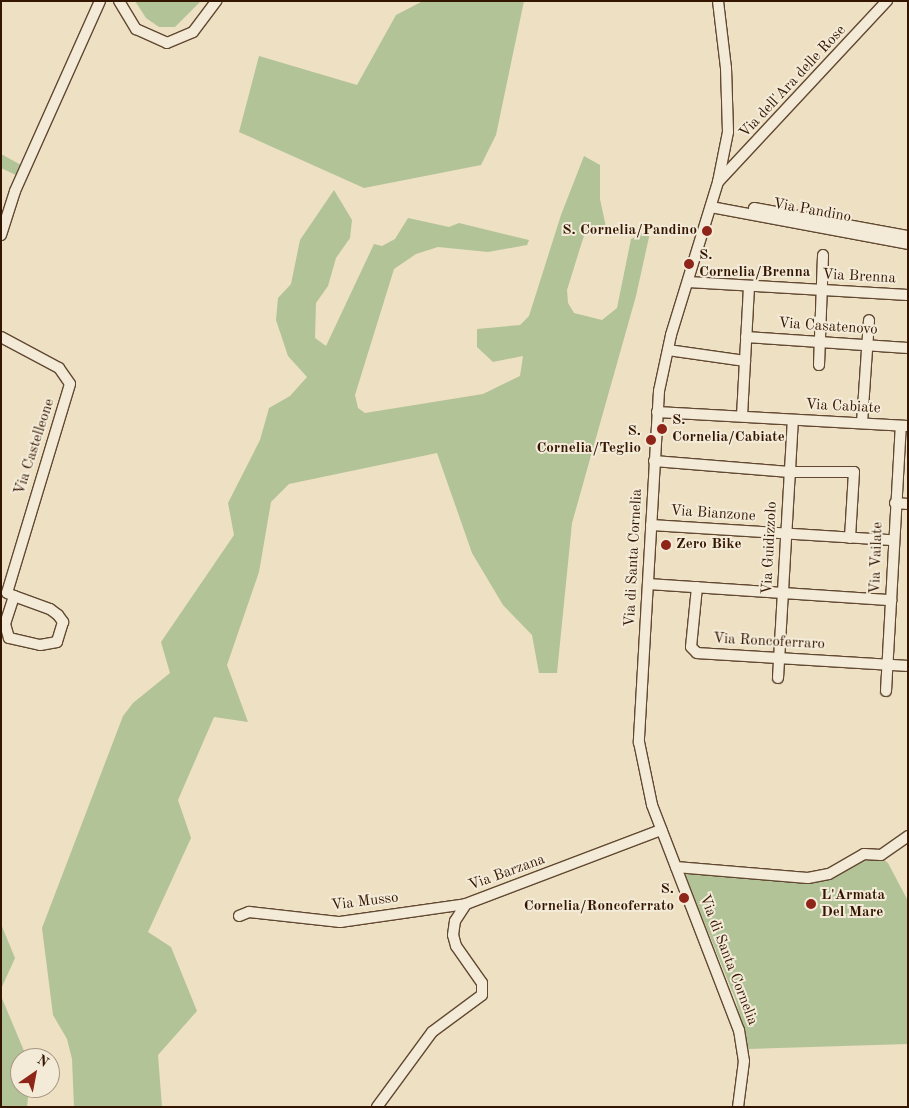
<!DOCTYPE html>
<html>
<head>
<meta charset="utf-8">
<style>
	body { margin:0 }
	#map { position:relative; width:909px; height:1108px; overflow:hidden; background:#ede0c3; font-family:"Old Standard TT",serif }
	div>[style] { position:absolute }
	.green>* { inset:0; background:#b2c398 }
	.roads { filter:drop-shadow(1px 0 #624831) drop-shadow(-1px 0 #624831) drop-shadow(0 1px #624831) drop-shadow(0 -1px #624831) }
	.minor>* { height:10px; margin:-5px; padding:0 5px; transform-origin:5px; border-radius:5px; background:#f3ebd8 }
	.dots>* { width:14px; height:14px; translate:-50% -50%; box-sizing:border-box; border:2px solid #f3ebd8; border-radius:50% }
	span { translate:-50% -50%; white-space:nowrap; text-align:center; line-height:1.15; -webkit-text-stroke:4px #f3ebd8; paint-order:stroke }
	.street-label { font-size:15px; color:#341600 }
	.poi-label { font-size:15px; color:#341600; font-weight:700 }
	.right { translate:-100% -50%; text-align:right }
	.left { translate:0 -50%; text-align:left }
	.frame { position:absolute; inset:0; border:2px solid #341600; pointer-events:none }
	.north { position:absolute; left:10px; top:1048px; width:50px; height:50px; box-sizing:border-box; background:#f3ebd8; border:1px solid #a79682; border-radius:50%; rotate:33deg; font-size:14px; font-weight:700; line-height:20px; text-align:center; color:#341600 }
	.north::after { content:''; display:block; margin:auto; width:18px; height:22px; background:#8f2418; clip-path:polygon(50% 0,100% 100%,50% 72%,0 100%) }
</style>
</head>
<body>
<div id="map">
	<div class="green">
		<i style="clip-path:polygon(135px 1px,201px 1px,175px 27px,159px 27px,146px 18px)"></i>
		<i style="clip-path:polygon(423px 1px,524px 1px,496px 135px,481px 165px,364px 188px,239px 132px,259px 56px,357px 85px,396px 15px)"></i>
		<i style="clip-path:polygon(1px 154px,21px 165px,16px 175px,1px 168px)"></i>
		<i style="clip-path:polygon(584px 156px,600px 165px,600px 199px,606px 227px,586px 230px,581px 245px,567px 290px,568px 303px,574px 313px,602px 320px,617px 308px,631px 239px,651px 228px,636px 296px,572px 523px,557px 673px,539px 673px,532px 635px,503px 605px,472px 553px,437px 453px,289px 484px,271px 502px,259px 572px,227px 665px,248px 722px,214px 717px,178px 800px,191px 838px,148px 932px,171px 947px,197px 1011px,158px 1055px,162px 1107px,74px 1107px,72px 1059px,67px 1039px,53px 1015px,42px 928px,123px 716px,133px 703px,170px 673px,161px 642px,234px 535px,228px 503px,260px 440px,269px 408px,290px 396px,307px 377px,288px 356px,276px 320px,278px 298px,291px 284px,300px 240px,334px 190px,352px 220px,350px 238px,336px 258px,328px 286px,316px 303px,315px 338px,326px 346px,374px 244px,382px 246px,395px 239px,408px 218px,449px 227px,459px 223px,529px 240px,527px 245px,488px 252px,438px 247px,416px 254px,394px 269px,355px 395px,358px 408px,365px 413px,483px 394px,520px 376px,523px 356px,493px 362px,477px 347px,477px 329px,520px 325px,529px 316px,561px 215px)"></i>
		<i style="clip-path:polygon(864px 856px,882px 858px,888px 863px,908px 901px,908px 1044px,748px 1049px,736px 1001px,684px 872px,799px 880px)"></i>
		<i style="clip-path:polygon(1px 924px,15px 958px,1px 989px)"></i>
		<i style="clip-path:polygon(1px 996px,27px 1058px,20px 1058px,20px 1088px,29px 1088px,27px 1107px,1px 1107px)"></i>
	</div>
	<div class="roads">
		<div class="minor">
			<i style="left:119px;top:1px;width:33px;rotate:59deg"></i>
			<i style="left:136px;top:29px;width:34px;rotate:24deg"></i>
			<i style="left:167px;top:43px;width:28px;rotate:-23deg"></i>
			<i style="left:193px;top:32px;width:39px;rotate:-53deg"></i>
			<i style="left:718px;top:1px;width:67px;rotate:83.2deg"></i>
			<i style="left:726px;top:68px;width:64px;rotate:88.2deg"></i>
			<i style="left:728px;top:132px;width:51px;rotate:101.3deg"></i>
			<i style="left:718px;top:182px;width:160px;rotate:107.1deg"></i>
			<i style="left:671px;top:335px;width:57px;rotate:102.1deg"></i>
			<i style="left:659px;top:391px;width:352px;rotate:93.3deg"></i>
			<i style="left:639px;top:742px;width:64px;rotate:78.3deg"></i>
			<i style="left:652px;top:805px;width:241px;rotate:68.9deg"></i>
			<i style="left:739px;top:1030px;width:31px;rotate:81deg"></i>
			<i style="left:744px;top:1061px;width:46px;rotate:97.4deg"></i>
			<i style="left:718px;top:182px;width:248px;rotate:-47deg"></i>
			<i style="left:711px;top:207px;width:200px;rotate:10.6deg"></i>
			<i style="left:754px;top:208px;width:157px;rotate:10.3deg"></i>
			<i style="left:1px;top:235px;width:46px;rotate:-72.3deg"></i>
			<i style="left:15px;top:191px;width:208px;rotate:-65.9deg"></i>
			<i style="left:688px;top:282px;width:220px;rotate:3.4deg"></i>
			<i style="left:1px;top:337px;width:66px;rotate:28.1deg"></i>
			<i style="left:59px;top:368px;width:19px;rotate:55deg"></i>
			<i style="left:70px;top:384px;width:218px;rotate:106.8deg"></i>
			<i style="left:7px;top:593px;width:8px;rotate:23deg"></i>
			<i style="left:14px;top:596px;width:38px;rotate:20deg"></i>
			<i style="left:50px;top:609px;width:10px;rotate:37deg"></i>
			<i style="left:58px;top:615px;width:9px;rotate:54deg"></i>
			<i style="left:63px;top:622px;width:21px;rotate:107deg"></i>
			<i style="left:57px;top:642px;width:17px;rotate:170deg"></i>
			<i style="left:40px;top:645px;width:32px;rotate:-167deg"></i>
			<i style="left:9px;top:638px;width:15px;rotate:-106deg"></i>
			<i style="left:5px;top:624px;width:29px;rotate:-72deg"></i>
			<i style="left:746px;top:337px;width:162px;rotate:3.9deg"></i>
			<i style="left:668px;top:350px;width:78px;rotate:8.1deg"></i>
			<i style="left:819px;top:365px;width:110px;rotate:-87.9deg"></i>
			<i style="left:657px;top:412px;width:251px;rotate:3.2deg"></i>
			<i style="left:742px;top:416px;width:130px;rotate:-86.9deg"></i>
			<i style="left:862px;top:423px;width:103px;rotate:-86.1deg"></i>
			<i style="left:654px;top:461px;width:136px;rotate:4.6deg"></i>
			<i style="left:790px;top:472px;width:64px"></i>
			<i style="left:854px;top:472px;width:66px;rotate:93.5deg"></i>
			<i style="left:895px;top:503px;width:13px;rotate:4deg"></i>
			<i style="left:651px;top:525px;width:241px;rotate:3.6deg"></i>
			<i style="left:648px;top:584px;width:244px;rotate:3.8deg"></i>
			<i style="left:697px;top:587px;width:60px;rotate:95.7deg"></i>
			<i style="left:691px;top:647px;width:8px;rotate:45deg"></i>
			<i style="left:697px;top:653px;width:211px;rotate:3.5deg"></i>
			<i style="left:778px;top:678px;width:258px;rotate:-86.7deg"></i>
			<i style="left:886px;top:691px;width:265px;rotate:-86.8deg"></i>
			<i style="left:676px;top:867px;width:132px;rotate:4.8deg"></i>
			<i style="left:808px;top:878px;width:21px;rotate:-11deg"></i>
			<i style="left:829px;top:874px;width:40px;rotate:-29.7deg"></i>
			<i style="left:864px;top:854px;width:17px;rotate:3deg"></i>
			<i style="left:881px;top:855px;width:33px;rotate:-35deg"></i>
			<i style="left:239px;top:916px;width:11px;rotate:-22deg"></i>
			<i style="left:249px;top:912px;width:92px;rotate:6.3deg"></i>
			<i style="left:340px;top:922px;width:127px;rotate:-8.1deg"></i>
			<i style="left:377px;top:1107px;width:93px;rotate:-53.7deg"></i>
			<i style="left:432px;top:1032px;width:62px;rotate:-36.5deg"></i>
			<i style="left:482px;top:995px;width:12px;rotate:-90deg"></i>
			<i style="left:482px;top:983px;width:45px;rotate:-125.1deg"></i>
			<i style="left:456px;top:946px;width:11px;rotate:-105deg"></i>
			<i style="left:453px;top:935px;width:14px;rotate:-82deg"></i>
			<i style="left:455px;top:921px;width:20px;rotate:-57deg"></i>
			<i style="left:466px;top:904px;width:209px;rotate:-20.8deg"></i>
		</div>
	</div>
	<div class="dots">
		<i style="left:707px;top:231px;background:#8f2418"></i>
		<i style="left:689px;top:264px;background:#8f2418"></i>
		<i style="left:662px;top:429px;background:#8f2418"></i>
		<i style="left:651px;top:440px;background:#8f2418"></i>
		<i style="left:666px;top:545px;background:#8f2418"></i>
		<i style="left:684px;top:898px;background:#8f2418"></i>
		<i style="left:811px;top:904px;background:#8f2418"></i>
	</div>
	<div class="street-label">
		<span style="left:793px;top:82px;rotate:-47deg">Via dell'Ara delle Rose</span>
		<span style="left:812px;top:211px;rotate:10deg">Via Pandino</span>
		<span style="left:859px;top:277px;rotate:3deg">Via Brenna</span>
		<span style="left:828px;top:327px;rotate:4deg">Via Casatenovo</span>
		<span style="left:843px;top:407px;rotate:3deg">Via Cabiate</span>
		<span style="left:35px;top:447px;rotate:-72deg">Via Castelleone</span>
		<span style="left:713px;top:514px;rotate:4deg">Via Bianzone</span>
		<span style="left:770px;top:548px;rotate:-87deg">Via Guidizzolo</span>
		<span style="left:634px;top:558px;rotate:-87deg">Via di Santa Cornelia</span>
		<span style="left:877px;top:558px;rotate:-88deg">Via Vailate</span>
		<span style="left:769px;top:642px;rotate:3deg">Via Roncoferraro</span>
		<span style="left:507px;top:873px;rotate:-20deg">Via Barzana</span>
		<span style="left:365px;top:902px;rotate:-7deg">Via Musso</span>
		<span style="left:728px;top:960px;rotate:69deg">Via di Santa Cornelia</span>
	</div>
	<div class="poi-label">
		<span class="right" style="left:697px;top:231px">S. Cornelia/Pandino</span>
		<span class="left" style="left:699px;top:264px">S.<br>Cornelia/Brenna</span>
		<span class="left" style="left:672px;top:429px">S.<br>Cornelia/Cabiate</span>
		<span class="right" style="left:641px;top:440px">S.<br>Cornelia/Teglio</span>
		<span class="left" style="left:676px;top:545px">Zero Bike</span>
		<span class="right" style="left:674px;top:898px">S.<br>Cornelia/Roncoferrato</span>
		<span class="left" style="left:821px;top:904px">L'Armata<br>Del Mare</span>
	</div>
	<div class="frame"></div>
	<div class="north">N</div>
</div>
</body>
</html>
